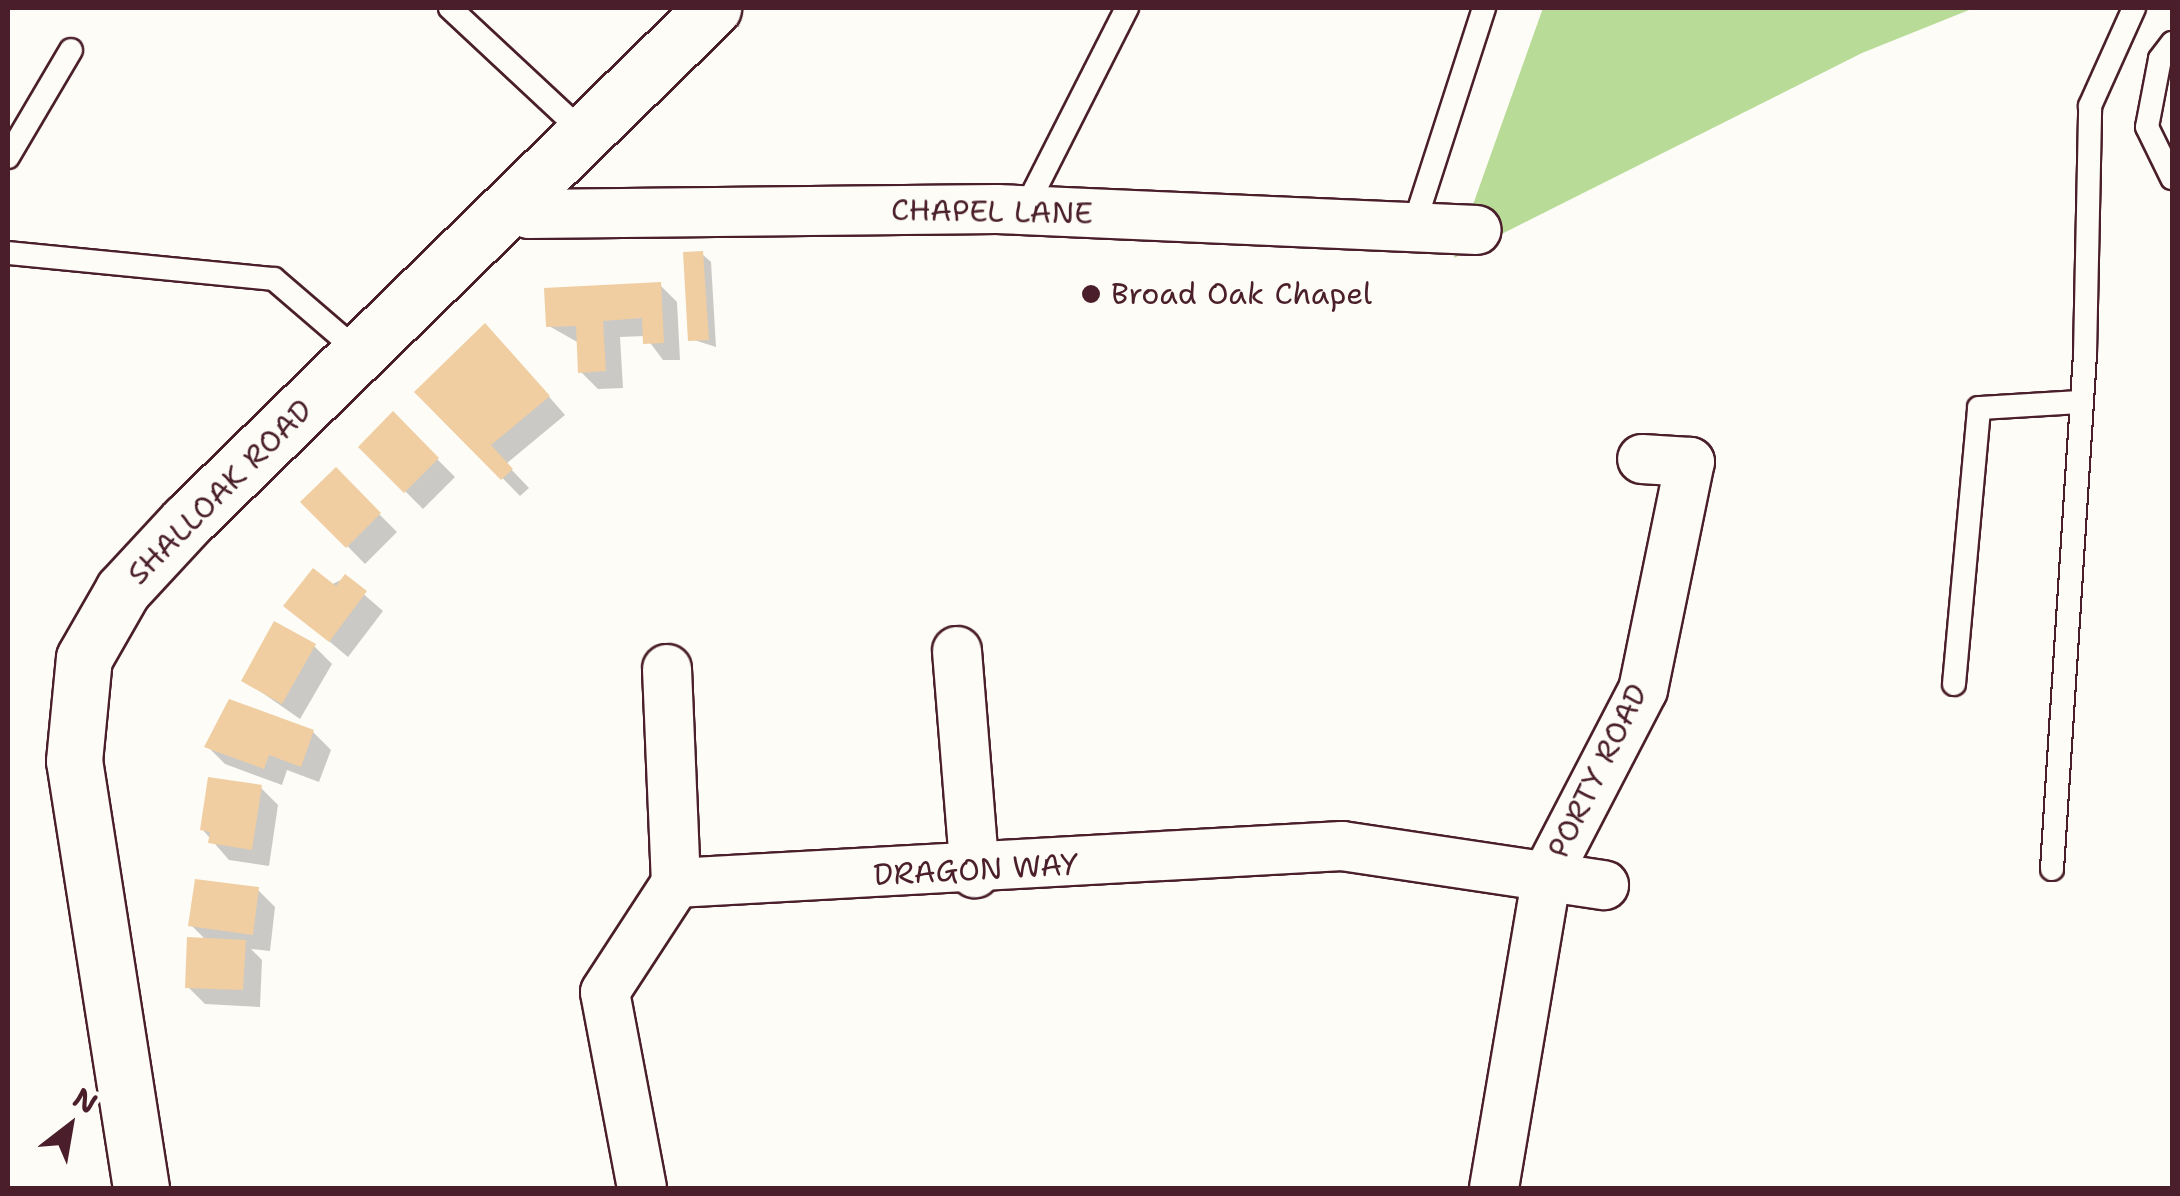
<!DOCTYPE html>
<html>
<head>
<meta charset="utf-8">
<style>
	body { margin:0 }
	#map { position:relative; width:2180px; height:1196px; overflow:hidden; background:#fdfcf7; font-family:"Shantell Sans",sans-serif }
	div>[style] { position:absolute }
	.green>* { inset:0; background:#b8dc97 }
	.shadow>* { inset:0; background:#0003 }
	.building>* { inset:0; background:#f0cea1 }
	.roads { filter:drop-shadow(2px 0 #4a1f2b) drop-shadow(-2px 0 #4a1f2b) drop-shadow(0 2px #4a1f2b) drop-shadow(0 -2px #4a1f2b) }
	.lane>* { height:22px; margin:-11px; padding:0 11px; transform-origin:11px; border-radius:11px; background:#fdfcf7 }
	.street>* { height:48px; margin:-24px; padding:0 24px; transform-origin:24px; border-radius:24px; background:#fdfcf7 }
	.secondary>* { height:55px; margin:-27.5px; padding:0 27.5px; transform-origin:27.5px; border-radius:27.5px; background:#fdfcf7 }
	.dots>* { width:28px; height:28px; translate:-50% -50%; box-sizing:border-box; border:5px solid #fdfcf7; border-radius:50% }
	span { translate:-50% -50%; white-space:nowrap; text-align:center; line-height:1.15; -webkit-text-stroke:8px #fdfcf7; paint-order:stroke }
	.street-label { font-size:30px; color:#4a1f2b }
	.poi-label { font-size:30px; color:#4a1f2b }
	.left { translate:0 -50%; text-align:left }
	.frame { position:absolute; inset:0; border:10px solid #4a1f2b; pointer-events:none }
	.north { position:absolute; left:20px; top:1076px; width:100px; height:100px; -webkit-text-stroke:8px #fdfcf7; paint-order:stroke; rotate:31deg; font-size:28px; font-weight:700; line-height:40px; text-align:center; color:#4a1f2b }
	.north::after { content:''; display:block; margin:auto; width:35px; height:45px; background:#4a1f2b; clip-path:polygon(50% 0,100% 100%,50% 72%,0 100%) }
</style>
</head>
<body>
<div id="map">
	<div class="green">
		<i style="clip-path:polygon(1543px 8px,1974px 8px,1862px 53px,1454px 258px)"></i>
	</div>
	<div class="shadow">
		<i style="clip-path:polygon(702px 254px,711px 262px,716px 347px,691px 339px)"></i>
		<i style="clip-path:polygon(660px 285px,677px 302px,680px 360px,663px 360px,645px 336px,620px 337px,623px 388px,598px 389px,580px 371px,579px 343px,549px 326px)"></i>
		<i style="clip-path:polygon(502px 343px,565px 415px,506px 464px,529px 488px,520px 496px,418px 392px)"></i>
		<i style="clip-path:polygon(393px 415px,455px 477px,423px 509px,361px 447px)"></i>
		<i style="clip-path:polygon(336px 471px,397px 532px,365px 564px,304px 502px)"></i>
		<i style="clip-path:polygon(345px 578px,383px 611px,348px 657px,287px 606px)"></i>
		<i style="clip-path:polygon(314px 646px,332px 664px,300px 719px,244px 680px)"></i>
		<i style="clip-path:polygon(313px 732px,331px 750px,319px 782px,287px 770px,282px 785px,225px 764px,207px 746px)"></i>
		<i style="clip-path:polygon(260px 787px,278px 805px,269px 866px,229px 860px,202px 829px)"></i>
		<i style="clip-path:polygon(258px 890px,275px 907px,270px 951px,251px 949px,262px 960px,260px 1007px,205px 1004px,188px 987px,206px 940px,191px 925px)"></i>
	</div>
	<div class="building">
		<i style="clip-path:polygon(703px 251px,709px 340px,688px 341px,683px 252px)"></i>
		<i style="clip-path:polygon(661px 282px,664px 343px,643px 344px,642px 318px,603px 321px,606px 371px,578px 373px,576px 326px,546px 327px,544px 288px)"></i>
		<i style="clip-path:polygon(485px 323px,550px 396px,491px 445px,513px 469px,501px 480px,414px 392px)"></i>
		<i style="clip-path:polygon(393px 411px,439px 458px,404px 493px,358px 447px)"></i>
		<i style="clip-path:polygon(336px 467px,381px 513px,346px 548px,300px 502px)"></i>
		<i style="clip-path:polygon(313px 568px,336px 586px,345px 574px,367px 591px,329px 642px,283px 606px)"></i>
		<i style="clip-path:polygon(274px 621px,316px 644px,282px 704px,241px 681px)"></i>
		<i style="clip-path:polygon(229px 699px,314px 730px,301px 767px,269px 755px,264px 769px,204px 747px)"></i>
		<i style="clip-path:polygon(208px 777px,262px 785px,252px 850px,208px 843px,210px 832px,200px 830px)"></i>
		<i style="clip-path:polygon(195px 879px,259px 887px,253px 935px,188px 926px)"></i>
		<i style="clip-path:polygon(187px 937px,246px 940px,243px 990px,185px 988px)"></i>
	</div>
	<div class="roads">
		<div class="lane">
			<i style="left:450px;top:8px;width:186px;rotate:43deg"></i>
			<i style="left:2172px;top:43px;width:20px;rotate:127deg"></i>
			<i style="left:2160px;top:59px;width:69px;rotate:100.8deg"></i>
			<i style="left:2147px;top:127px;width:57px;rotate:63.9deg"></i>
			<i style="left:8px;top:157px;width:124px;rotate:-59.5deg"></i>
			<i style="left:1024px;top:211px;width:228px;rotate:-63.1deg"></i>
			<i style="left:1413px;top:228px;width:231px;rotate:-72.1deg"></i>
			<i style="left:8px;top:253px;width:267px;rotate:5.6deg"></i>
			<i style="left:274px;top:279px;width:113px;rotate:40.7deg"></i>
			<i style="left:1954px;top:684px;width:277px;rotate:-84.8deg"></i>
			<i style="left:1979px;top:408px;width:102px;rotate:-3.4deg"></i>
			<i style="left:2052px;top:869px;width:516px;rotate:-86.33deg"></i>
			<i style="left:2085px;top:354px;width:248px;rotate:-88.8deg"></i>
			<i style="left:2090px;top:106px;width:107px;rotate:-65.8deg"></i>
		</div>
		<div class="street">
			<i style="left:510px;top:204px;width:21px;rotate:28deg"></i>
			<i style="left:529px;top:214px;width:468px;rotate:-0.6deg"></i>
			<i style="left:997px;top:209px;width:480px;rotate:2.5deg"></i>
			<i style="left:957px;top:651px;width:223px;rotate:85.4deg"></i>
			<i style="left:667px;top:669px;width:214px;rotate:87.6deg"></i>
			<i style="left:642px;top:1188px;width:199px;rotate:-100.7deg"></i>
			<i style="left:605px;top:992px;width:130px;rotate:-56.9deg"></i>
			<i style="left:676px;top:883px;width:667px;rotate:-3.18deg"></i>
			<i style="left:1342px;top:846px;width:265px;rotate:8.5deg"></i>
			<i style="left:1494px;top:1188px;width:317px;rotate:-80.4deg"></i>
			<i style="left:1547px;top:875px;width:208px;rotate:-62.6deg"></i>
			<i style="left:1643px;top:690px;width:233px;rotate:-78.4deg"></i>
			<i style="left:1690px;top:462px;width:48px;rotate:-176.4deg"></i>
		</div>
		<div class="secondary">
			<i style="left:141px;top:1188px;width:432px;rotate:-98.9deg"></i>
			<i style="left:74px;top:761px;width:103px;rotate:-84.5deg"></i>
			<i style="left:84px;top:658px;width:78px;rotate:-60.2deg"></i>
			<i style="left:123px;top:590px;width:94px;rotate:-47.2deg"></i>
			<i style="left:187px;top:521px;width:735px;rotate:-44.28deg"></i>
		</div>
	</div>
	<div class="dots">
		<i style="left:1091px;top:294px;background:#4a1f2b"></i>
	</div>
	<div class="street-label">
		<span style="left:992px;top:212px;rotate:1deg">CHAPEL LANE</span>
		<span style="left:220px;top:492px;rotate:-45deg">SHALLOAK ROAD</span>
		<span style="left:1598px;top:771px;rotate:-64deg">PORTY ROAD</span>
		<span style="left:976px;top:870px;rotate:-3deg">DRAGON WAY</span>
	</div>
	<div class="poi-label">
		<span class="left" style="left:1111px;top:294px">Broad Oak Chapel</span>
	</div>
	<div class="frame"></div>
	<div class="north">N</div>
</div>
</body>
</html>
